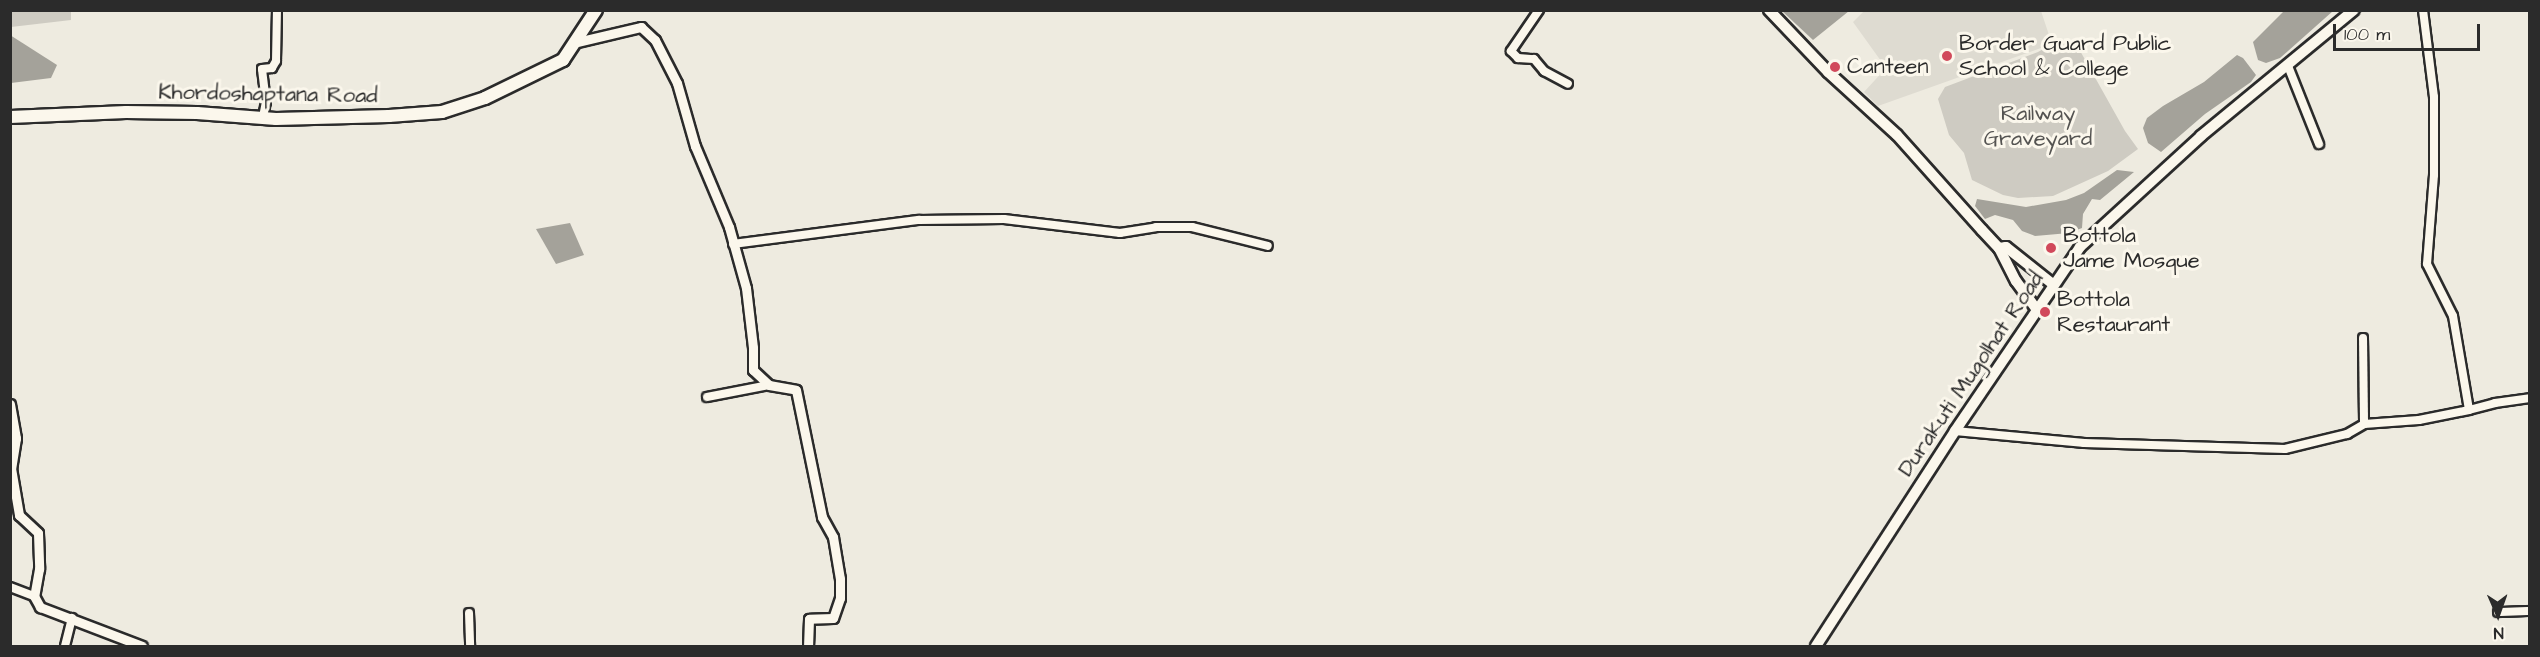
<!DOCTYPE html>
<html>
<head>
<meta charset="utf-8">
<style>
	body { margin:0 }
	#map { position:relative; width:2540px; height:657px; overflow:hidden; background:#eeebe0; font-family:"Architects Daughter",sans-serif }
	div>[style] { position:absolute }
	.built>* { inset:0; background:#dedbd1 }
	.green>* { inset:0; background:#cecbc2 }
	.water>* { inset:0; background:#a4a29a }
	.roads { filter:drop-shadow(2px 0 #2b2b2b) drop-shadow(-2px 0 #2b2b2b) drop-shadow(0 2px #2b2b2b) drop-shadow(0 -2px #2b2b2b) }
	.minor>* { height:8px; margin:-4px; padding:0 4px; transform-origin:4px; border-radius:4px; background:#fbf7ec }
	.tertiary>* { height:9px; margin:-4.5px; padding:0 4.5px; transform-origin:4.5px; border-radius:4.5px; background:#fbf7ec }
	.secondary>* { height:10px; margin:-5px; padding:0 5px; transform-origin:5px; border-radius:5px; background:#fbf7ec }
	.primary>* { height:12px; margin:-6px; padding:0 6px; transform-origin:6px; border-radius:6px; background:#fbf7ec }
	.dots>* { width:16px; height:16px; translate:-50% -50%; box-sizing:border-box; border:3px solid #fbf7ec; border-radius:50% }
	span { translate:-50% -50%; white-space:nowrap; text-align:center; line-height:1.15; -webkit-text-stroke:6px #fbf7ec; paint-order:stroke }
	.poi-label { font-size:22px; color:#2b2b2b }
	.left { translate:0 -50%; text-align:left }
	.street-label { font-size:22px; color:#2b2b2b }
	.park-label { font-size:22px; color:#545351 }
	.frame { position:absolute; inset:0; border:12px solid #2b2b2b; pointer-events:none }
	.north { position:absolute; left:2468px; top:585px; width:60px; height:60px; -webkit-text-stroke:4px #fbf7ec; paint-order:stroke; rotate:178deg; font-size:16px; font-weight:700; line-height:24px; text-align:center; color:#2b2b2b }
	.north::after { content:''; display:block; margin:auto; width:21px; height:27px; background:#2b2b2b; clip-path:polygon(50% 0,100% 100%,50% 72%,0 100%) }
	.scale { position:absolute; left:2333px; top:24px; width:147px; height:27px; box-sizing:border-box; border:3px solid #2b2b2b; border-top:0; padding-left:8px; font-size:18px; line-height:21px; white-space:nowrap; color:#2b2b2b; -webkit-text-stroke:4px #fbf7ec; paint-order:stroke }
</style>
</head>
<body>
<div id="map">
	<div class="built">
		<i style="clip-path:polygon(1865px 10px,2041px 11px,2052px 44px,1878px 106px,1864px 92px,1886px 68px,1853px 22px)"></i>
	</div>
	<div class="green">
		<i style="clip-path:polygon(10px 11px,71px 11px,71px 20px,11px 27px)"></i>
		<i style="clip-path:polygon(2070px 40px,2074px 40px,2125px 131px,2138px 149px,2108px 171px,2053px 196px,2018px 198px,2003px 195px,1972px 180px,1964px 153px,1949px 135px,1938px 99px,1945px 87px,2038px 52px,2052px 44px)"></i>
	</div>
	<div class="water">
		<i style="clip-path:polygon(2285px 10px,2333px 11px,2280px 58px,2266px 63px,2258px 60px,2253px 42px)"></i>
		<i style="clip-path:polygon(1782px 11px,1849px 11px,1813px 40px)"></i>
		<i style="clip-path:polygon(10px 35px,57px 65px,51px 78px,11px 83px)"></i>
		<i style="clip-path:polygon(2237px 55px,2243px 58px,2256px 75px,2251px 82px,2205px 114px,2161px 152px,2148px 143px,2143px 128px,2147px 118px,2163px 106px,2204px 82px)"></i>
		<i style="clip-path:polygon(2117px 170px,2134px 172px,2100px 200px,2092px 199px,2083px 214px,2082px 228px,2069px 233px,2035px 236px,2022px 231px,2013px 220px,1995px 215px,1985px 219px,1975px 206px,1977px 199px,2026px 207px,2066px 200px,2084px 193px)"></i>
		<i style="clip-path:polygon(570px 223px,584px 255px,556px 264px,536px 229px)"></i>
	</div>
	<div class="roads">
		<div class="minor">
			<i style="left:1539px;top:10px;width:50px;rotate:124.3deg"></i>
			<i style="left:1511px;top:51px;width:10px;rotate:45deg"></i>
			<i style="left:1518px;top:58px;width:16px;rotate:4deg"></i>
			<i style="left:1534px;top:59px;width:16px;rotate:50deg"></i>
			<i style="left:1544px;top:71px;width:27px;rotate:28deg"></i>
			<i style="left:2423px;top:10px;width:88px;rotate:82.8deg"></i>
			<i style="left:2434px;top:97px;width:78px;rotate:90deg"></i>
			<i style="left:2434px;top:175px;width:89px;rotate:94.5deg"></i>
			<i style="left:2427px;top:264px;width:58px;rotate:63.4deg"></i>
			<i style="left:2453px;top:316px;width:95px;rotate:80.3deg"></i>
			<i style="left:2469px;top:410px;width:27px;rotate:-15deg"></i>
			<i style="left:2495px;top:403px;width:35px;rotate:-8deg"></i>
			<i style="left:2288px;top:66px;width:84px;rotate:68.3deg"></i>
			<i style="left:263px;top:117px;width:15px;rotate:-79deg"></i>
			<i style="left:266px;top:102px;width:33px;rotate:-97deg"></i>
			<i style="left:262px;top:69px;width:10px;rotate:-6deg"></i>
			<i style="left:272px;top:68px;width:8px;rotate:-60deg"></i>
			<i style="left:276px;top:61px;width:51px;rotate:-88.9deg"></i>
			<i style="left:733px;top:244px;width:188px;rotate:-7.4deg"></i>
			<i style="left:919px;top:220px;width:85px;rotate:-0.7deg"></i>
			<i style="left:1004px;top:219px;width:117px;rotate:6.9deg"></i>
			<i style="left:1120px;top:233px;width:36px;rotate:-9deg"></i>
			<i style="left:1156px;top:227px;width:36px"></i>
			<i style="left:1192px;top:227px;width:78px;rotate:14deg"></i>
			<i style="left:2363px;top:338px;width:86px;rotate:89.3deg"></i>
			<i style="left:707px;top:397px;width:63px;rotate:-11deg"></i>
			<i style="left:1955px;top:431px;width:130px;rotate:5.3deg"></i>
			<i style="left:2084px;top:443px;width:201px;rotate:1.7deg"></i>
			<i style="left:2285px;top:449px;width:64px;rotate:-13.6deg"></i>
			<i style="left:2347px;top:434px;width:20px;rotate:-30deg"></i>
			<i style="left:2364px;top:424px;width:55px;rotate:-4.2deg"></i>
			<i style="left:2419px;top:420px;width:51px;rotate:-11.3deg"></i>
			<i style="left:10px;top:587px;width:26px;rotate:21deg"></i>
			<i style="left:2498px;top:612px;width:32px;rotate:-2deg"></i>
			<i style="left:469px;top:613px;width:33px;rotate:88deg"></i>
			<i style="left:65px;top:646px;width:29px;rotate:-76deg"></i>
		</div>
		<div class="tertiary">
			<i style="left:577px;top:42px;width:66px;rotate:-13.2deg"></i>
			<i style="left:641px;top:27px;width:19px;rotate:43deg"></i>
			<i style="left:655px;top:40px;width:48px;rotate:62.9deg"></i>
			<i style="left:677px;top:83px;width:66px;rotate:74.1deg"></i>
			<i style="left:695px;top:146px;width:88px;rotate:67.2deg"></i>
			<i style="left:729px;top:227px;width:63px;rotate:74.4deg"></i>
			<i style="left:746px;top:288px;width:60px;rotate:83.3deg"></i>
			<i style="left:753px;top:348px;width:22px;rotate:90deg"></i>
			<i style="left:753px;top:370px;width:22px;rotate:43deg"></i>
			<i style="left:769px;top:385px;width:27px;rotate:10deg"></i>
			<i style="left:796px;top:390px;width:130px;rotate:78.4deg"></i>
			<i style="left:822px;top:517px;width:23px;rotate:61deg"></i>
			<i style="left:833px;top:537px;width:43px;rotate:80.5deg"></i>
			<i style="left:840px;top:579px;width:19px;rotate:90deg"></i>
			<i style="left:840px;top:598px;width:21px;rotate:109deg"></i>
			<i style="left:833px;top:618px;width:24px;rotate:178deg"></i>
			<i style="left:809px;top:619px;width:27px;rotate:92deg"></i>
			<i style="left:10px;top:404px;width:35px;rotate:80deg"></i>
			<i style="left:16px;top:438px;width:30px;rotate:99deg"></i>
			<i style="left:11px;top:468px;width:48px;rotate:80.3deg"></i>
			<i style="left:19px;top:515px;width:26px;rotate:43deg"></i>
			<i style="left:38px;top:533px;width:36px;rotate:88deg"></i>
			<i style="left:39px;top:569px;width:27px;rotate:100deg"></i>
			<i style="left:34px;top:596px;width:13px;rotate:61deg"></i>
			<i style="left:40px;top:607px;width:109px;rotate:20.9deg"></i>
		</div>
		<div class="secondary">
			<i style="left:1769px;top:10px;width:86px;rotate:46.4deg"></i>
			<i style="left:1828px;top:72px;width:93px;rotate:42.4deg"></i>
			<i style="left:1897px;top:135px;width:127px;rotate:48.2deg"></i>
			<i style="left:1982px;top:230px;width:25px;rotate:47deg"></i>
			<i style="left:1999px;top:248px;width:37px;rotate:63deg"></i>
			<i style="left:2016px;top:281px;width:36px;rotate:54deg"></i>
			<i style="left:1999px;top:248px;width:7px;rotate:-8deg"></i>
			<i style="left:2006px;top:247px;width:61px;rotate:38.4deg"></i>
			<i style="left:1816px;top:646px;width:256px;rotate:-57.1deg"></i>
			<i style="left:1955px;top:431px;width:222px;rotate:-55.8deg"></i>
			<i style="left:2080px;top:247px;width:164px;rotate:-42.5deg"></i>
			<i style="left:2201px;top:136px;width:198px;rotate:-39.5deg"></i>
		</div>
		<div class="primary">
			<i style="left:10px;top:117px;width:116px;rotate:-2.5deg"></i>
			<i style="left:126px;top:112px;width:71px;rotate:0.8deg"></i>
			<i style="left:197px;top:113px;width:79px;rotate:4.3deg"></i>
			<i style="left:276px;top:119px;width:113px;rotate:-1.5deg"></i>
			<i style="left:389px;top:116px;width:53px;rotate:-4.3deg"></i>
			<i style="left:442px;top:112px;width:45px;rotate:-18deg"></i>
			<i style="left:485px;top:98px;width:87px;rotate:-26deg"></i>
			<i style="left:563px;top:60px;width:60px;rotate:-56.6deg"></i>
		</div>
	</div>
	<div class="dots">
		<i style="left:1947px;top:56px;background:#d1495b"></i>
		<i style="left:1835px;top:67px;background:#d1495b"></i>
		<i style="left:2051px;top:248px;background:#d1495b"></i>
		<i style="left:2045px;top:312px;background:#d1495b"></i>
	</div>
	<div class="poi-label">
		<span class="left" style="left:1959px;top:56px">Border Guard Public<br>School &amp; College</span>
		<span class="left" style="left:1847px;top:67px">Canteen</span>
		<span class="left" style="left:2063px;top:248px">Bottola<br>Jame Mosque</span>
		<span class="left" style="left:2057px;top:312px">Bottola<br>Restaurant</span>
	</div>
	<div class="street-label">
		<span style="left:268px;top:94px;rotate:1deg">Khordoshaptana Road</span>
		<span style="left:1971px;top:374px;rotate:-56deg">Durakuti Mugolhat Road</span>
	</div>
	<div class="park-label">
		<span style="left:2038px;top:126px">Railway<br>Graveyard</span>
	</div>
	<div class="frame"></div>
	<div class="north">N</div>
	<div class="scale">100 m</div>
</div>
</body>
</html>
